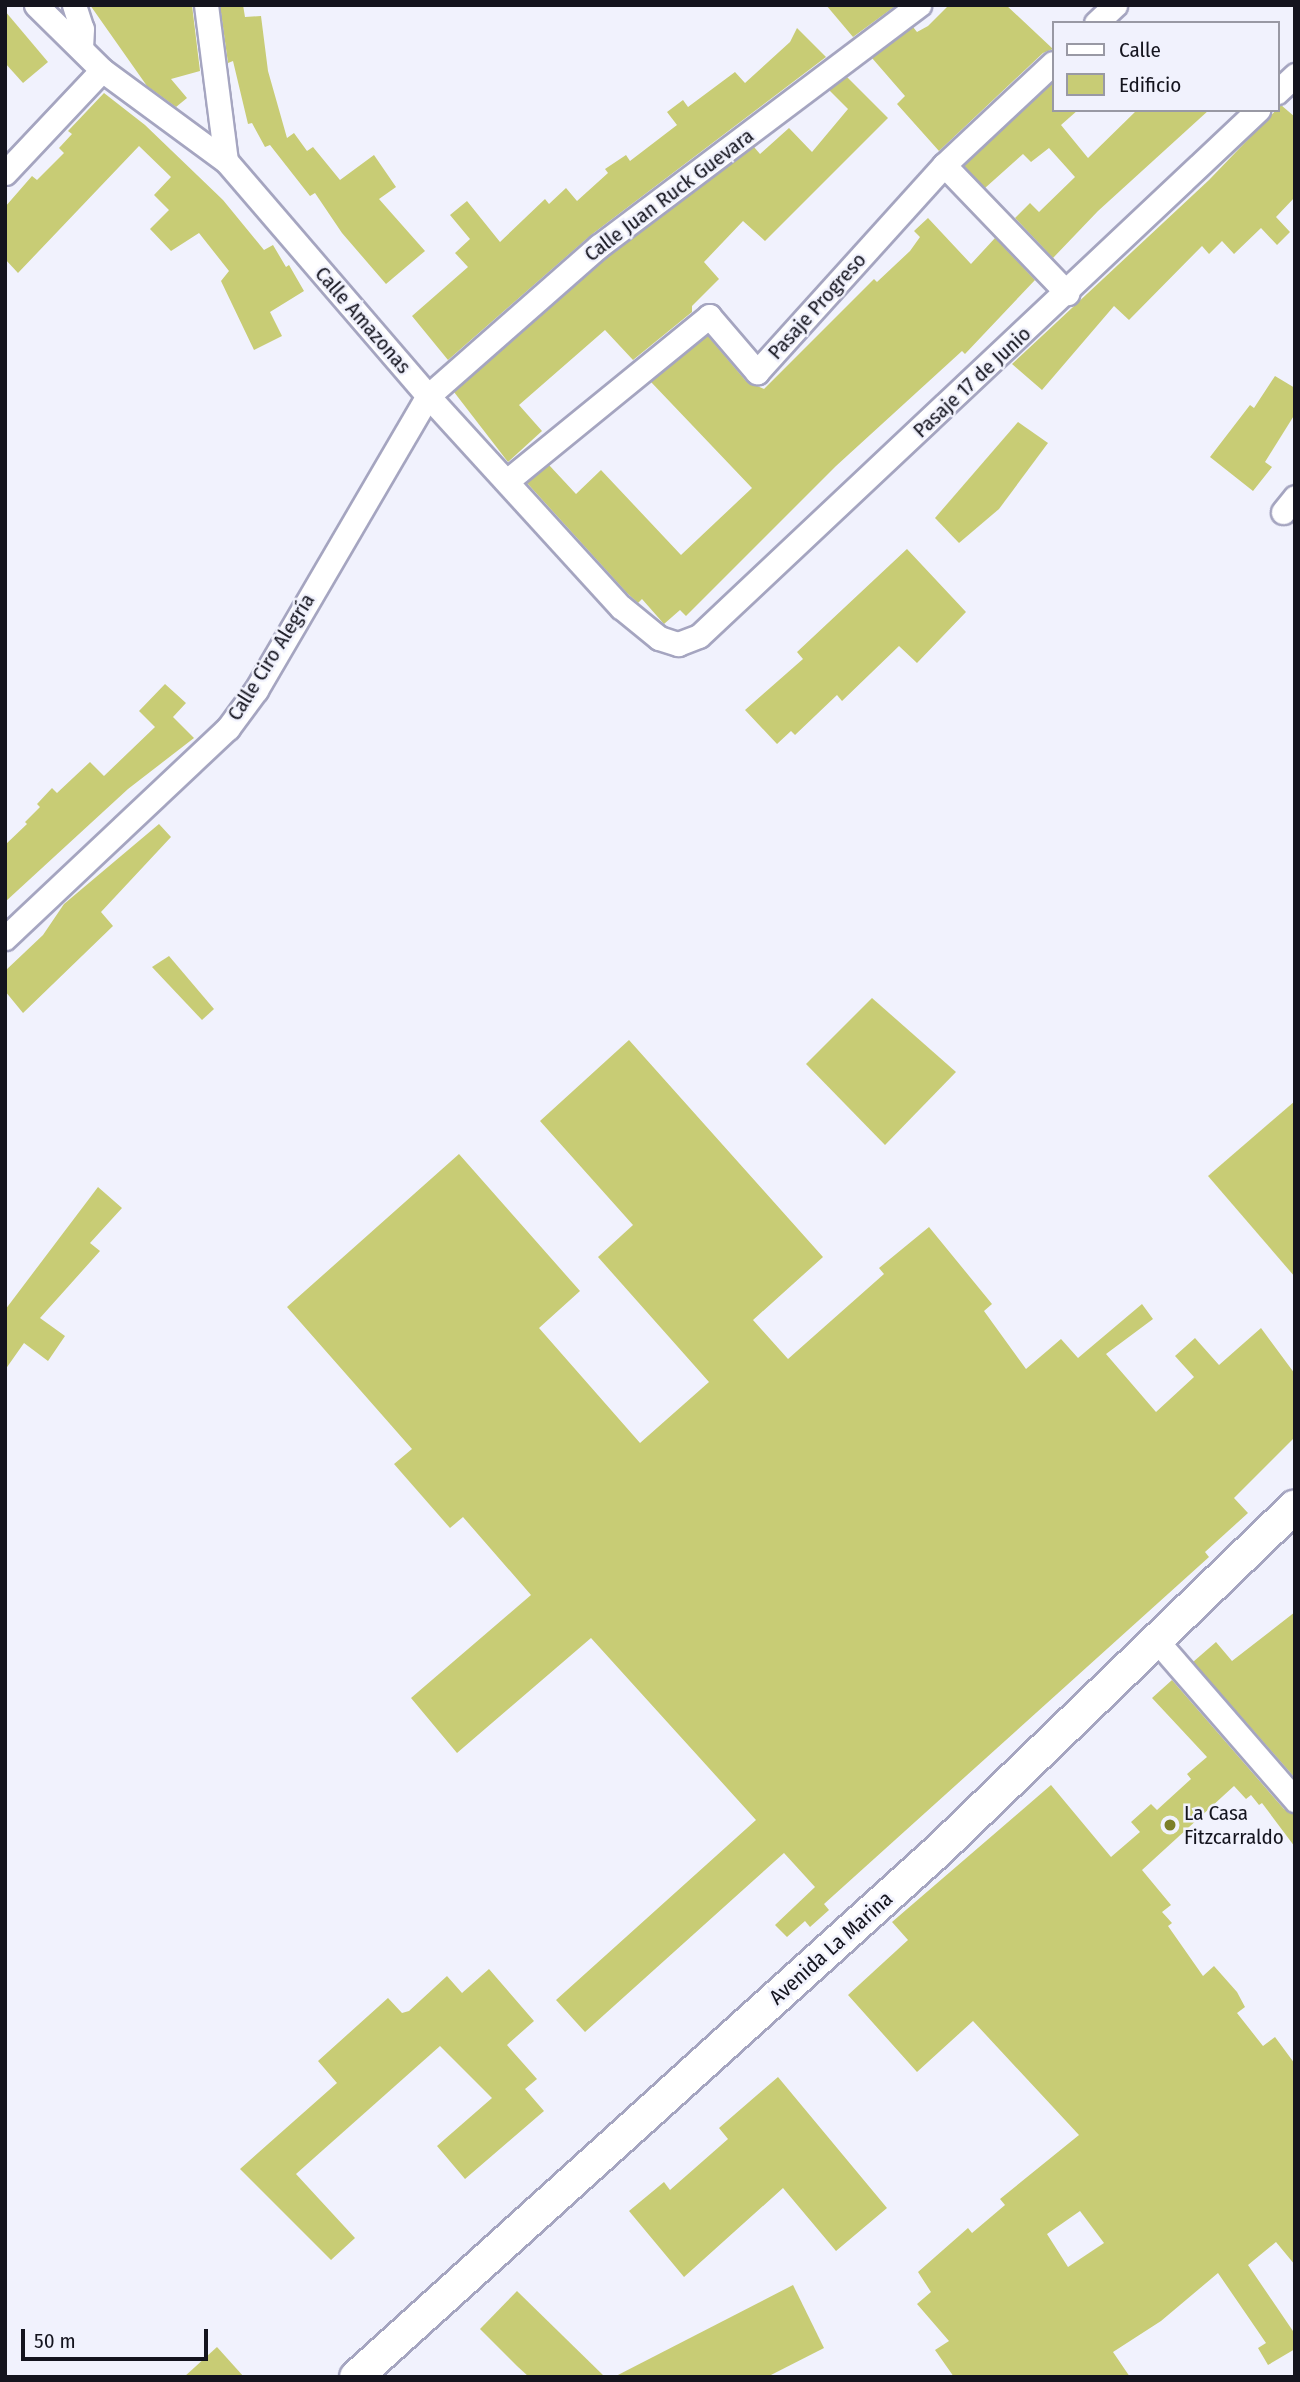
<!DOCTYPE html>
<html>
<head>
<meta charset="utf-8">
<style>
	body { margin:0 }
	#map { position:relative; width:1300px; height:2382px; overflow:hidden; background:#f1f2fd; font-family:"Fira Sans Condensed",sans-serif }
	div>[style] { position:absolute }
	.building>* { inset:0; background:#c8cc75 }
	.roads { filter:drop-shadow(2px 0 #a5a5c0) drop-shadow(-2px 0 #a5a5c0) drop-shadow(0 2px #a5a5c0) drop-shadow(0 -2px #a5a5c0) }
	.street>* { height:23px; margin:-11.5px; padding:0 11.5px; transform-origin:11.5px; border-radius:11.5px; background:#fff }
	.secondary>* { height:32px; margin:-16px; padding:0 16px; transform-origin:16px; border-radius:16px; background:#fff }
	.dots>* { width:19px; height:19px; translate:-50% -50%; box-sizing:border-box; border:4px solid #f1f2fd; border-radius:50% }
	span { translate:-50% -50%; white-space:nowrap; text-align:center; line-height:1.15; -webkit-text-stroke:5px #f1f2fd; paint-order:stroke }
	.street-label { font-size:21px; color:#14141e }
	.poi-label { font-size:21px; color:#14141e }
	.left { translate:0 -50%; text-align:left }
	.frame { position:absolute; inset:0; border:7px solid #14141e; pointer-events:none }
	.legend { position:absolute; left:1052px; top:21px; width:228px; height:91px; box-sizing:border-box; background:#f1f2fd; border:2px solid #9999a4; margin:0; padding:9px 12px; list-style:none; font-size:21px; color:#14141e }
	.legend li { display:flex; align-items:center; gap:14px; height:35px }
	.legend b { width:35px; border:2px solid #9999a4 }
	.scale { position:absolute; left:21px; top:2329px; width:187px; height:32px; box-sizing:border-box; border:4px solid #14141e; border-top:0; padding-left:9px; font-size:21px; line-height:24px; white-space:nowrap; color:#14141e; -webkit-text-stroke:5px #f1f2fd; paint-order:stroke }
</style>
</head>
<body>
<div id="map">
	<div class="building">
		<i style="clip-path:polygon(90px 5px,192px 5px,200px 71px,171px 79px,187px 98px,176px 107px,147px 86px)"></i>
		<i style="clip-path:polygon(220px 5px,243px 5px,245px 17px,261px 16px,268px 71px,287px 138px,294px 133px,307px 151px,313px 147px,340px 180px,374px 155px,396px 187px,379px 199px,425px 251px,386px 284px,342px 233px,315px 193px,310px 196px,270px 145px,265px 147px,252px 123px,248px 124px,233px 61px,228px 63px)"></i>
		<i style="clip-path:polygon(826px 5px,892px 5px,894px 7px,853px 37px)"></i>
		<i style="clip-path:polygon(949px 5px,1006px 5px,1053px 49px,1043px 53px,939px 151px,897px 104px,905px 96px,872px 58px,913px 27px,917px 32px,928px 26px)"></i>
		<i style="clip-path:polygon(5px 11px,48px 62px,23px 83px,5px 63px)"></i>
		<i style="clip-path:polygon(797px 28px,826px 57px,591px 235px,448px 360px,412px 316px,468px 267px,455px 253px,470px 239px,450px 215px,467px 201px,500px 242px,545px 199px,549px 204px,566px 188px,577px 201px,608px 173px,605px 169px,626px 155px,630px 161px,677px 125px,667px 112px,683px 100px,688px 107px,735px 72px,745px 83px,790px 42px)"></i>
		<i style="clip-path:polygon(847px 77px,888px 118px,765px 241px,743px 221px,704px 262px,719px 279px,692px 306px,692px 312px,633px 360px,605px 330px,519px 405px,542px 431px,508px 462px,454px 392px,608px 257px,754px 147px,760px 154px,789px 128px,812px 152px,848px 109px,829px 90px)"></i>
		<i style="clip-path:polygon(1053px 82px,1053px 110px,1078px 110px,1061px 125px,1088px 158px,1137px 110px,1209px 110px,1098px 211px,1053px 258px,1015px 218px,1030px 203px,1039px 212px,1075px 177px,1049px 148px,1031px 162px,1023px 154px,985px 188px,964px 166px)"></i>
		<i style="clip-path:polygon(104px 93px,145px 125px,223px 200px,264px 250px,273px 245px,286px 267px,289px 265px,304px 291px,270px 312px,282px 336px,254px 350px,221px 281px,229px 271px,199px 233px,171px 251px,150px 229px,169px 210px,154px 195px,171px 177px,139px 146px,18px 273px,5px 259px,5px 207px,32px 176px,37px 180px,64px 153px,59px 148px,72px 134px,68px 131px)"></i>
		<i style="clip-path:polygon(1281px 105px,1295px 117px,1295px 197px,1276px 217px,1290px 232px,1277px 245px,1261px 228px,1234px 254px,1222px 241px,1209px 254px,1202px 246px,1129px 320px,1114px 306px,1042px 390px,1012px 364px,1209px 180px)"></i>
		<i style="clip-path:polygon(928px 218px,971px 264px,995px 238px,1035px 280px,965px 354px,962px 351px,836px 466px,686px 616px,680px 610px,664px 624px,642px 599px,638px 603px,627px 593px,527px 483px,549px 465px,576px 494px,601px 470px,681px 555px,752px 488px,651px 382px,707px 335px,746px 381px,764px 389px,874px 279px,877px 282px,910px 251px,920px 237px,914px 231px)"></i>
		<i style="clip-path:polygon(1275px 376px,1295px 388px,1295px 414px,1265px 462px,1272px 467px,1253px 491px,1210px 457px,1250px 405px,1254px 408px)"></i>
		<i style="clip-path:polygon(1018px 422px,1048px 443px,999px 509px,959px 543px,935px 518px)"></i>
		<i style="clip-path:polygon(907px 549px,966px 612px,917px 663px,899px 646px,842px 701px,837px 695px,795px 735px,791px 731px,777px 744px,745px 710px,803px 659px,797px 652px)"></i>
		<i style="clip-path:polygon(165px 684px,186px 703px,173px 717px,194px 738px,128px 789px,5px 902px,5px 845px,27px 824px,25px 822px,40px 807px,37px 804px,52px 788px,57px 793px,90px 762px,104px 776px,155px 727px,139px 711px)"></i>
		<i style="clip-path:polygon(159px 824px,171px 837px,101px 912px,113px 926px,23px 1013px,5px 991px,5px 971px,43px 935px,64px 904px)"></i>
		<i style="clip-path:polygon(169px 956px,214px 1009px,202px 1020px,152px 967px)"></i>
		<i style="clip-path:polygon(872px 998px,956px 1072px,885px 1145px,806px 1064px)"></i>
		<i style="clip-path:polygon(629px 1040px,823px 1257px,753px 1320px,788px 1359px,884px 1274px,879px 1268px,929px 1227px,992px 1304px,984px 1311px,1026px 1369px,1061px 1339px,1078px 1358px,1142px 1304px,1153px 1319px,1106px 1354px,1156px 1412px,1194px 1377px,1175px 1356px,1195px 1338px,1219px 1365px,1261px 1328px,1295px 1374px,1295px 1437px,1234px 1498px,1248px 1513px,1205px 1552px,1209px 1557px,824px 1904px,829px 1910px,810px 1927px,805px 1921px,787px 1937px,775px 1925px,815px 1887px,784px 1853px,585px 2032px,556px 2000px,756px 1820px,591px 1638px,457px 1753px,411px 1698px,531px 1595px,463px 1517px,450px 1528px,394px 1464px,412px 1449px,287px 1307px,459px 1154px,580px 1291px,539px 1328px,640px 1443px,709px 1382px,598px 1257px,633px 1225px,540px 1121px)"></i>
		<i style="clip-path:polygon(1295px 1101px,1295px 1277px,1208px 1176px)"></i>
		<i style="clip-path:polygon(98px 1187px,122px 1208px,90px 1243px,100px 1251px,40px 1318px,65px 1336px,48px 1361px,24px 1343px,5px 1370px,5px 1310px)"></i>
		<i style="clip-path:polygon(1295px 1612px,1295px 1778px,1193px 1662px,1216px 1642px,1232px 1661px)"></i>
		<i style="clip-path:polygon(evenodd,1172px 1680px,1284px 1809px,1295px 1814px,1295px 1847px,1262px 1803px,1259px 1805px,1251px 1795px,1246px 1799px,1234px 1786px,1142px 1870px,1171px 1905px,1162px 1912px,1172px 1923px,1168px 1926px,1203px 1976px,1214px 1966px,1237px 1992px,1245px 2007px,1237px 2013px,1263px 2046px,1275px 2037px,1295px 2064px,1295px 2265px,1276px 2242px,1248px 2265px,1295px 2334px,1295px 2349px,1268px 2365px,1258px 2348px,1266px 2343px,1218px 2273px,1161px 2321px,1113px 2352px,1130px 2377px,954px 2377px,935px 2350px,949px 2341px,917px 2304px,931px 2292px,918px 2272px,968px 2228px,972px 2233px,1005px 2205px,1000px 2199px,1079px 2135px,973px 2021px,917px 2072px,848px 1995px,908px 1940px,892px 1922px,1051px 1785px,1111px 1857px,1140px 1832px,1131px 1822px,1151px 1804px,1157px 1810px,1191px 1779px,1187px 1774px,1207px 1757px,1152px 1698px,1172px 1680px,1080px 2211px,1104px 2243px,1068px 2267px,1047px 2234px,1080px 2211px)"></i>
		<i style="clip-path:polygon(489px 1969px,534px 2021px,507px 2045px,537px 2079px,525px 2089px,544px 2111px,465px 2179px,437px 2146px,492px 2098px,440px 2046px,296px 2174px,355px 2238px,331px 2260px,240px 2169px,337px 2083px,318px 2061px,388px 1998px,402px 2013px,409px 2011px,447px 1976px,462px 1993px)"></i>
		<i style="clip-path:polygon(778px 2077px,887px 2208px,836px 2251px,783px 2188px,684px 2277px,629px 2211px,664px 2182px,670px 2190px,728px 2139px,719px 2128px)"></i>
		<i style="clip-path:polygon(793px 2285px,824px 2348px,767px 2377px,614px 2377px)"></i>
		<i style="clip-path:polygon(517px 2291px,605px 2377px,529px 2377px,517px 2366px,480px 2329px)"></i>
		<i style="clip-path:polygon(217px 2347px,244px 2377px,184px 2377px)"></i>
	</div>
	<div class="roads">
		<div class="street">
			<i style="left:36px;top:5px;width:93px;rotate:44.6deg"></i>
			<i style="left:102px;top:70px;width:154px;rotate:36.3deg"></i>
			<i style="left:226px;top:161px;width:310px;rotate:49.3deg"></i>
			<i style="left:428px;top:396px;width:286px;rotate:47.6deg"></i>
			<i style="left:621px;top:607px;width:49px;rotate:39.2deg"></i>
			<i style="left:659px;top:638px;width:20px;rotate:18deg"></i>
			<i style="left:678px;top:644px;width:22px;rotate:-21deg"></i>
			<i style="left:699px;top:636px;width:768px;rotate:-43.26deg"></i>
			<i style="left:74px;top:5px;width:25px;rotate:72deg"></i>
			<i style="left:82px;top:29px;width:19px;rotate:93deg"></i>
			<i style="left:206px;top:5px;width:157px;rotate:82.7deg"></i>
			<i style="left:1096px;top:23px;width:26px;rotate:-43deg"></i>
			<i style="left:1277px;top:92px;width:25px;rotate:-43deg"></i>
			<i style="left:944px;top:165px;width:178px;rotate:46.1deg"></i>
			<i style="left:5px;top:173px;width:141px;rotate:-46.7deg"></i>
			<i style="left:507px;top:481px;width:261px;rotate:-39.2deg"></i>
			<i style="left:709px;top:316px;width:74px;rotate:49.4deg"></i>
			<i style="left:757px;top:372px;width:279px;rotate:-47.9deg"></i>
			<i style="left:944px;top:165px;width:149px;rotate:-43.1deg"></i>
			<i style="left:1283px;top:512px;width:19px;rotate:-51deg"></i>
			<i style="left:5px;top:938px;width:306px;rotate:-43.3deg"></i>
			<i style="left:228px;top:728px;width:47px;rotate:-53.6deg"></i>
			<i style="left:256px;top:690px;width:341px;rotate:-59.7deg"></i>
			<i style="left:428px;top:396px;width:227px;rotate:-41.3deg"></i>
			<i style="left:599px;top:246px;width:401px;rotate:-37deg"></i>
			<i style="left:1157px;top:1641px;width:211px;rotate:49deg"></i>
		</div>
		<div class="secondary">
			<i style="left:356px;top:2377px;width:784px;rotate:-42.11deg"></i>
			<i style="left:938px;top:1851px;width:496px;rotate:-44deg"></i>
		</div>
	</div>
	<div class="dots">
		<i style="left:1170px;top:1825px;background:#7c7f28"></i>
	</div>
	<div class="street-label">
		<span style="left:669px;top:195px;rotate:-37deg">Calle Juan Ruck Guevara</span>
		<span style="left:817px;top:306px;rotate:-48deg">Pasaje Progreso</span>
		<span style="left:363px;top:320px;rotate:49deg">Calle Amazonas</span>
		<span style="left:972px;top:382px;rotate:-43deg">Pasaje 17 de Junio</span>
		<span style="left:271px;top:657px;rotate:-58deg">Calle Ciro Alegría</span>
		<span style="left:831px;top:1948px;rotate:-42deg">Avenida La Marina</span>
	</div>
	<div class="poi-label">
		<span class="left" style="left:1184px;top:1825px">La Casa<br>Fitzcarraldo</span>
	</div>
	<div class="frame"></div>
	<ul class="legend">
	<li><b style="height:9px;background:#fff"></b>Calle</li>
	<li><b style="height:19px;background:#c8cc75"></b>Edificio</li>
	</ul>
	<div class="scale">50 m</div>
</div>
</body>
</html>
